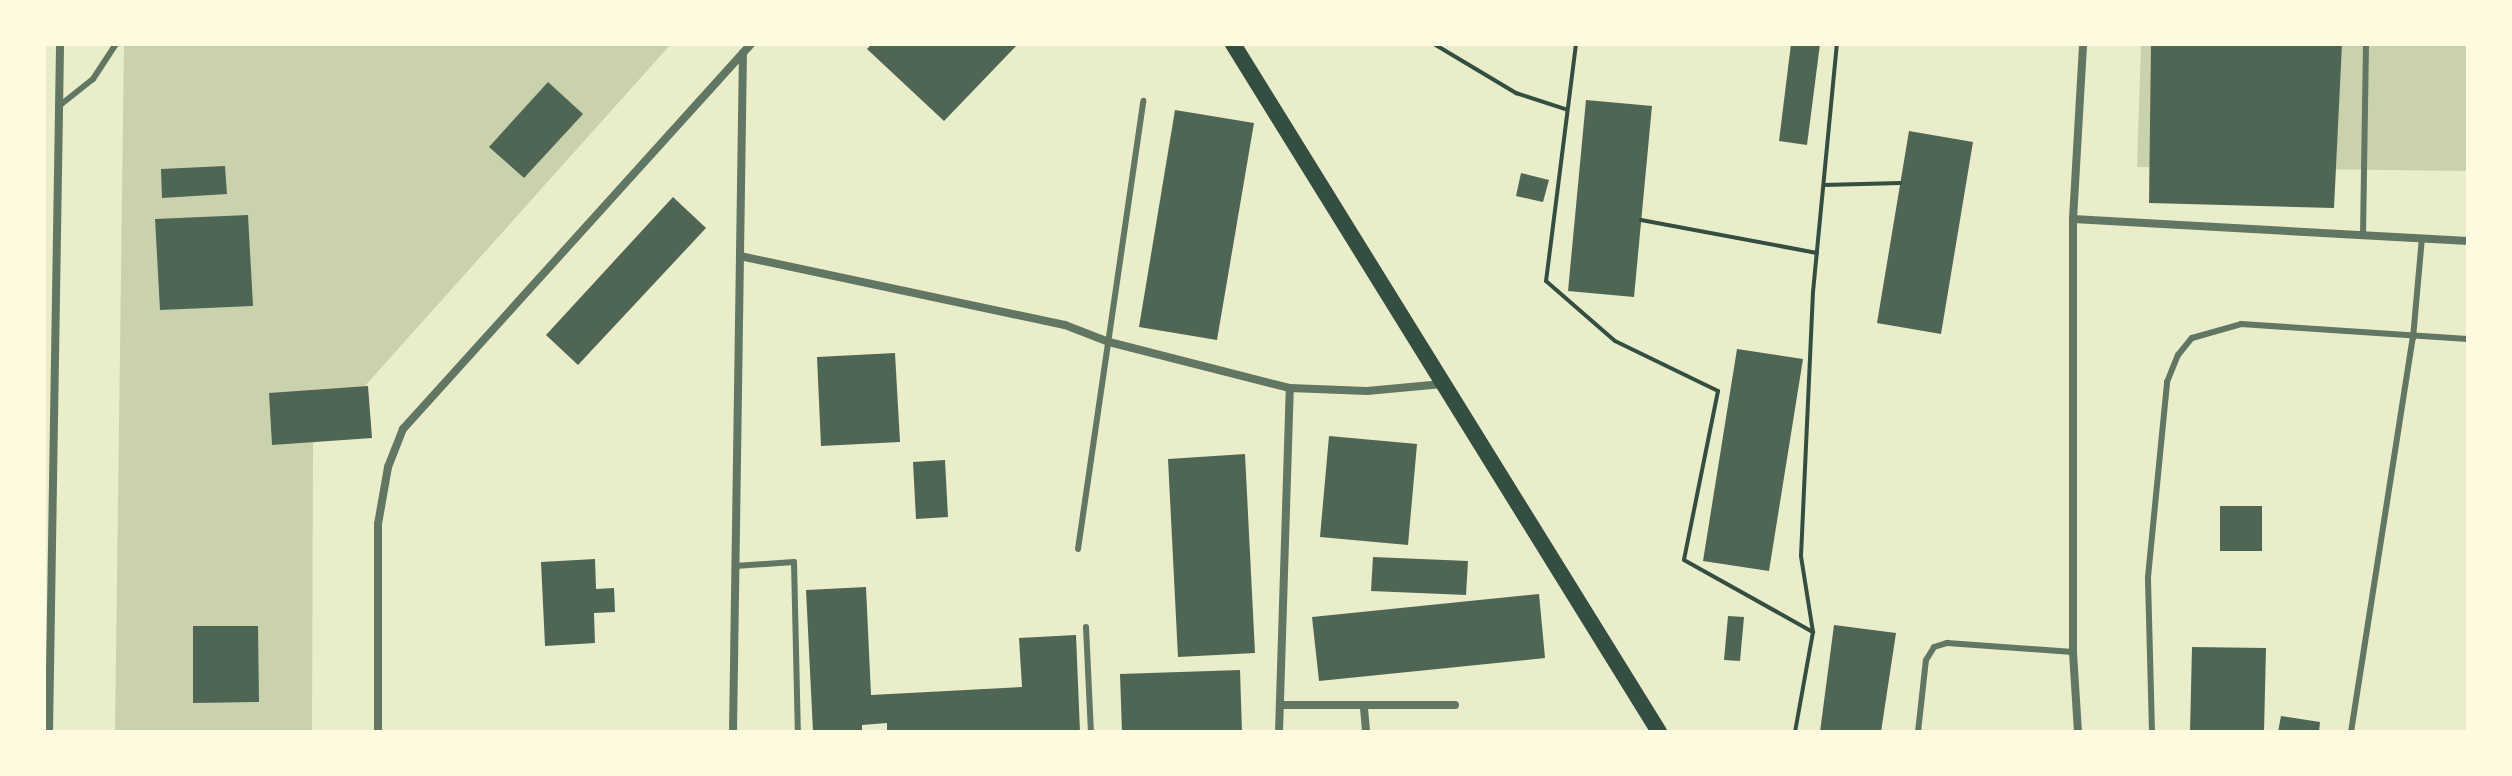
<!DOCTYPE html>
<html>
<head>
<meta charset="utf-8">
<style>
	body { margin:0 }
	#map { position:relative; width:2512px; height:776px; overflow:hidden; background:#e9edc9; font-family:"DM Sans",sans-serif }
	div>[style] { position:absolute }
	.green>* { inset:0; background:#cad2ad }
	.building>* { inset:0; background:#4f6655 }
	.path>* { height:4px; margin:-2px; padding:0 2px; transform-origin:2px; border-radius:2px; background:#344e41 }
	.service>* { height:6px; margin:-3px; padding:0 3px; transform-origin:3px; border-radius:3px; background:#617663 }
	.minor>* { height:8px; margin:-4px; padding:0 4px; transform-origin:4px; border-radius:4px; background:#617663 }
	.secondary>* { height:16px; margin:-8px; padding:0 8px; transform-origin:8px; border-radius:8px; background:#344e41 }
	span { translate:-50% -50%; white-space:nowrap; text-align:center; line-height:1.15; -webkit-text-stroke:6px #fefae0; paint-order:stroke }
	.frame { position:absolute; inset:0; border:46px solid #fefae0; pointer-events:none }
</style>
</head>
<body>
<div id="map">
	<div class="green">
		<i style="clip-path:polygon(124px 44px,671px 44px,313px 444px,312px 732px,115px 732px)"></i>
		<i style="clip-path:polygon(2141px 44px,2468px 44px,2468px 171px,2137px 167px)"></i>
	</div>
	<div class="building">
		<i style="clip-path:polygon(872px 44px,1018px 44px,944px 121px,867px 49px)"></i>
		<i style="clip-path:polygon(1791px 44px,1820px 44px,1807px 145px,1779px 141px)"></i>
		<i style="clip-path:polygon(2151px 44px,2342px 44px,2334px 208px,2149px 203px)"></i>
		<i style="clip-path:polygon(548px 82px,583px 114px,524px 178px,489px 147px)"></i>
		<i style="clip-path:polygon(1586px 100px,1652px 106px,1634px 297px,1568px 291px)"></i>
		<i style="clip-path:polygon(1175px 110px,1254px 123px,1217px 340px,1139px 327px)"></i>
		<i style="clip-path:polygon(1909px 131px,1973px 142px,1941px 334px,1877px 323px)"></i>
		<i style="clip-path:polygon(225px 166px,227px 194px,162px 198px,161px 169px)"></i>
		<i style="clip-path:polygon(1521px 173px,1549px 180px,1543px 202px,1516px 196px)"></i>
		<i style="clip-path:polygon(673px 197px,706px 228px,578px 365px,546px 335px)"></i>
		<i style="clip-path:polygon(248px 215px,253px 306px,160px 310px,155px 219px)"></i>
		<i style="clip-path:polygon(1737px 349px,1803px 359px,1769px 571px,1703px 561px)"></i>
		<i style="clip-path:polygon(895px 353px,900px 442px,821px 446px,817px 357px)"></i>
		<i style="clip-path:polygon(368px 386px,372px 438px,272px 445px,269px 393px)"></i>
		<i style="clip-path:polygon(1329px 436px,1417px 444px,1408px 545px,1320px 537px)"></i>
		<i style="clip-path:polygon(1245px 454px,1255px 653px,1178px 657px,1168px 459px)"></i>
		<i style="clip-path:polygon(945px 460px,948px 517px,916px 519px,913px 462px)"></i>
		<i style="clip-path:polygon(2220px 506px,2262px 506px,2262px 551px,2220px 551px)"></i>
		<i style="clip-path:polygon(1373px 557px,1468px 561px,1466px 595px,1371px 591px)"></i>
		<i style="clip-path:polygon(595px 559px,596px 589px,614px 588px,615px 612px,594px 613px,595px 643px,545px 646px,541px 562px)"></i>
		<i style="clip-path:polygon(866px 587px,871px 695px,1022px 687px,1019px 638px,1076px 635px,1080px 732px,887px 732px,887px 723px,862px 725px,862px 732px,813px 732px,806px 590px)"></i>
		<i style="clip-path:polygon(1539px 594px,1545px 658px,1319px 681px,1312px 617px)"></i>
		<i style="clip-path:polygon(1728px 616px,1744px 617px,1740px 661px,1724px 660px)"></i>
		<i style="clip-path:polygon(1834px 625px,1896px 633px,1881px 732px,1820px 732px)"></i>
		<i style="clip-path:polygon(193px 626px,258px 626px,259px 702px,193px 703px)"></i>
		<i style="clip-path:polygon(2192px 647px,2266px 648px,2264px 732px,2190px 732px)"></i>
		<i style="clip-path:polygon(1240px 670px,1242px 732px,1122px 732px,1120px 674px)"></i>
		<i style="clip-path:polygon(2281px 716px,2320px 722px,2319px 732px,2278px 732px)"></i>
	</div>
	<div class="path">
		<i style="left:1434px;top:44px;width:96px;rotate:30.9deg"></i>
		<i style="left:1516px;top:93px;width:52px;rotate:18.1deg"></i>
		<i style="left:1576px;top:44px;width:239px;rotate:97.2deg"></i>
		<i style="left:1546px;top:281px;width:91px;rotate:41deg"></i>
		<i style="left:1615px;top:341px;width:114px;rotate:25.9deg"></i>
		<i style="left:1718px;top:391px;width:172px;rotate:101.4deg"></i>
		<i style="left:1684px;top:560px;width:148px;rotate:29.2deg"></i>
		<i style="left:1824px;top:185px;width:76px;rotate:-1.5deg"></i>
		<i style="left:1641px;top:220px;width:179px;rotate:10.6deg"></i>
		<i style="left:1795px;top:732px;width:102px;rotate:-79.8deg"></i>
		<i style="left:1813px;top:632px;width:77px;rotate:-99deg"></i>
		<i style="left:1801px;top:556px;width:264px;rotate:-87.4deg"></i>
		<i style="left:1813px;top:292px;width:249px;rotate:-84.5deg"></i>
	</div>
	<div class="service">
		<i style="left:59px;top:106px;width:43px;rotate:-38.5deg"></i>
		<i style="left:93px;top:79px;width:42px;rotate:-56.7deg"></i>
		<i style="left:2363px;top:235px;width:191px;rotate:-89.1deg"></i>
		<i style="left:1078px;top:549px;width:453px;rotate:-81.7deg"></i>
		<i style="left:735px;top:566px;width:59px;rotate:-3.9deg"></i>
		<i style="left:794px;top:562px;width:170px;rotate:88.7deg"></i>
		<i style="left:1086px;top:627px;width:105px;rotate:87.3deg"></i>
		<i style="left:1918px;top:732px;width:72px;rotate:-83.7deg"></i>
		<i style="left:1926px;top:660px;width:15px;rotate:-58deg"></i>
		<i style="left:1934px;top:647px;width:14px;rotate:-17deg"></i>
		<i style="left:1947px;top:643px;width:126px;rotate:4.1deg"></i>
		<i style="left:2152px;top:732px;width:155px;rotate:-91.5deg"></i>
		<i style="left:2148px;top:577px;width:196px;rotate:-84.4deg"></i>
		<i style="left:2167px;top:382px;width:29px;rotate:-68deg"></i>
		<i style="left:2178px;top:355px;width:22px;rotate:-51deg"></i>
		<i style="left:2192px;top:338px;width:51px;rotate:-15.9deg"></i>
		<i style="left:2241px;top:324px;width:227px;rotate:3.8deg"></i>
		<i style="left:2351px;top:732px;width:399px;rotate:-81.1deg"></i>
		<i style="left:2413px;top:338px;width:100px;rotate:-84.9deg"></i>
	</div>
	<div class="minor">
		<i style="left:2073px;top:219px;width:396px;rotate:3.2deg"></i>
		<i style="left:740px;top:256px;width:332px;rotate:12deg"></i>
		<i style="left:1065px;top:325px;width:47px;rotate:21.1deg"></i>
		<i style="left:1109px;top:342px;width:187px;rotate:14.3deg"></i>
		<i style="left:1290px;top:388px;width:77px;rotate:2.2deg"></i>
		<i style="left:1367px;top:391px;width:76px;rotate:-5.3deg"></i>
		<i style="left:1280px;top:705px;width:175px"></i>
		<i style="left:1364px;top:708px;width:24px;rotate:85deg"></i>
		<i style="left:49px;top:732px;width:688px;rotate:-89.08deg"></i>
		<i style="left:378px;top:732px;width:208px;rotate:-90deg"></i>
		<i style="left:378px;top:524px;width:58px;rotate:-80deg"></i>
		<i style="left:388px;top:467px;width:41px;rotate:-68.5deg"></i>
		<i style="left:403px;top:429px;width:519px;rotate:-47.89deg"></i>
		<i style="left:733px;top:732px;width:679px;rotate:-89.16deg"></i>
		<i style="left:1279px;top:732px;width:344px;rotate:-88.2deg"></i>
		<i style="left:2078px;top:732px;width:80px;rotate:-93.6deg"></i>
		<i style="left:2073px;top:652px;width:433px;rotate:-90deg"></i>
		<i style="left:2073px;top:219px;width:175px;rotate:-86.7deg"></i>
	</div>
	<div class="secondary">
		<i style="left:1233px;top:44px;width:809px;rotate:58.23deg"></i>
	</div>
	<div class="frame"></div>
</div>
</body>
</html>
